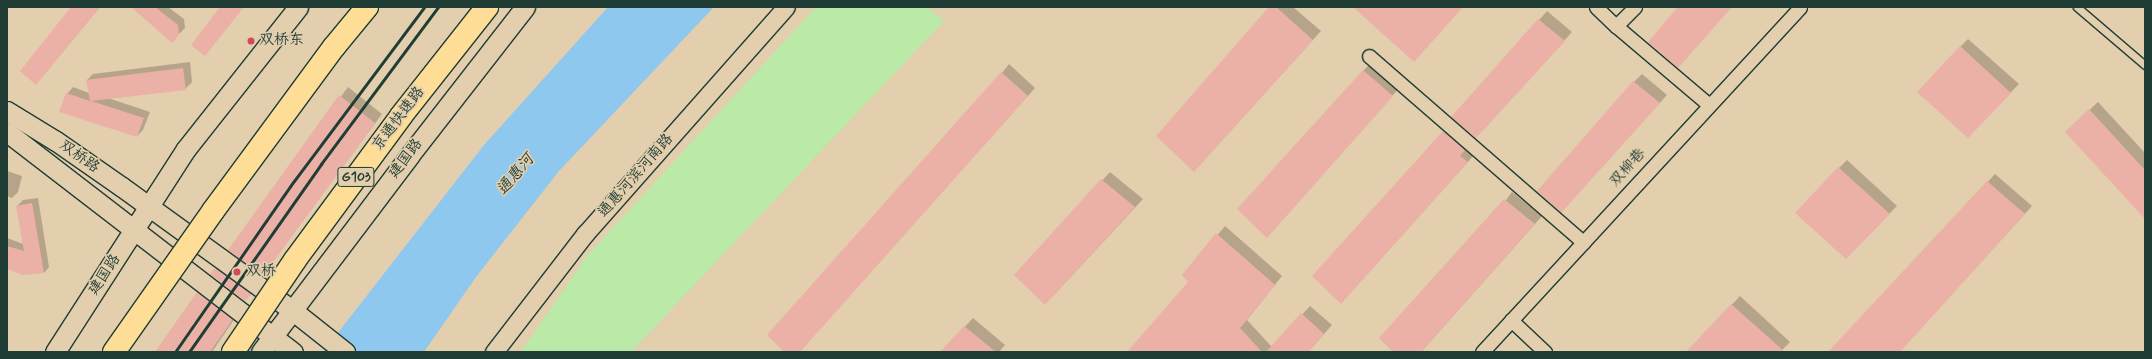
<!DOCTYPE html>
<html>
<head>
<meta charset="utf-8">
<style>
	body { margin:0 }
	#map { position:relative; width:2152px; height:359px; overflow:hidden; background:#e3cead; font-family:Mynerve,"LXGW WenKai TC",sans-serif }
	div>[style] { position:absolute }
	.green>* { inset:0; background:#bbe9a7 }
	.water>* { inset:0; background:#8fc8ee }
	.shadow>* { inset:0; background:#0003 }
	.building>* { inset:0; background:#ebb1a6 }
	.roads { filter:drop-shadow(1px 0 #1f3d34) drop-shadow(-1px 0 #1f3d34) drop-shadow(0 1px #1f3d34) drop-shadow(0 -1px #1f3d34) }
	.service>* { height:7px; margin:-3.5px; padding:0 3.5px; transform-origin:3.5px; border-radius:3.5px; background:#e3cead }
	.minor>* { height:13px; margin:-6.5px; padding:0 6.5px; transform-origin:6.5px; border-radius:6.5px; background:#e3cead }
	.tertiary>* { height:17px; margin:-8.5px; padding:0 8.5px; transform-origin:8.5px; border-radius:8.5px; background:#e3cead }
	.secondary>* { height:19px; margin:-9.5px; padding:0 9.5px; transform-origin:9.5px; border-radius:9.5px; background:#e3cead }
	.rail>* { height:3px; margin:-1.5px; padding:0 1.5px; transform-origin:1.5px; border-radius:1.5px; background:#1f3d34 }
	.bridges { filter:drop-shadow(1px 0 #1f3d34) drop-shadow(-1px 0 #1f3d34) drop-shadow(0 1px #1f3d34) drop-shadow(0 -1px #1f3d34) }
	.motorway-bridge>* { height:22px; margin:-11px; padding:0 11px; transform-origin:11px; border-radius:11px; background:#fedd96 }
	.dots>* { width:11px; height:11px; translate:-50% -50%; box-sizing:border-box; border:2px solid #e3cead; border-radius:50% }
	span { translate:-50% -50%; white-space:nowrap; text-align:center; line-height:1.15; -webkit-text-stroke:3.5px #e3cead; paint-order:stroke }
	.shield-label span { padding:1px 3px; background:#e3cead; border:1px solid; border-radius:3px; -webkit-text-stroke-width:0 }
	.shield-label { font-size:14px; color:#1f3d34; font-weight:700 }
	.poi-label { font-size:15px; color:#1f3d34 }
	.left { translate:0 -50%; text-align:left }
	.street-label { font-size:15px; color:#1f3d34 }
	.water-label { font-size:16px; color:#25443d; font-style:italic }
	.frame { position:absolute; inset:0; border:8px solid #1f3d34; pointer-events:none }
</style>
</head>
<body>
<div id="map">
	<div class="green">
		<i style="clip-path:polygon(816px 7px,927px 7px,944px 21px,631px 352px,521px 352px,586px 257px)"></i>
	</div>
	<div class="water">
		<i style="clip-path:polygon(608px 7px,714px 7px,559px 171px,476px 277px,424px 352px,323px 352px,484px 145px)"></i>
	</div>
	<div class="shadow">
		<i style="clip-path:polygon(72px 7px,100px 7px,36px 84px)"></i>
		<i style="clip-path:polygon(133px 7px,168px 7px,184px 19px,185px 28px,178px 35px)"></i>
		<i style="clip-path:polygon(1270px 7px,1293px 7px,1321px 31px,1202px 162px)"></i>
		<i style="clip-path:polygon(1547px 11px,1572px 32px,1484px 129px,1453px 117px)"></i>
		<i style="clip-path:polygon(1968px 39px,2019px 84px,1968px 136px,1960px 47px)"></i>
		<i style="clip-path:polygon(190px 62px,192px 82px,185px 89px,108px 98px,150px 112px,143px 130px,137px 136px,67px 94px,73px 87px,89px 93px,87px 80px,93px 74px)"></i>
		<i style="clip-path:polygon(1371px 63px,1400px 87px,1275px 228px,1363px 71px)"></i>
		<i style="clip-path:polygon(1009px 64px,1035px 88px,799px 352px,785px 352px)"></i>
		<i style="clip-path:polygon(1642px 74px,1667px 95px,1569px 203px,1634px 82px)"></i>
		<i style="clip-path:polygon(348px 87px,382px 114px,263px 274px,229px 250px)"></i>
		<i style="clip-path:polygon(2098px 102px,2145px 153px,2145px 217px,2075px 124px)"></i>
		<i style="clip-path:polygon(1452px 124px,1475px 154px,1341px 303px,1314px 276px)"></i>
		<i style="clip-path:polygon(1847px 160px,1897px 206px,1846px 258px,1839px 168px)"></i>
		<i style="clip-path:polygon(7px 171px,22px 176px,18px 192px,12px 198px,7px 196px)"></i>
		<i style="clip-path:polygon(1110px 172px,1143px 199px,1053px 296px,1015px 275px)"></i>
		<i style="clip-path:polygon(1995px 174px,2032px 206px,1899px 352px,1830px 352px)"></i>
		<i style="clip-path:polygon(1512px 192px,1542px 216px,1421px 352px,1394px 352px)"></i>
		<i style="clip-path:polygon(38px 198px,49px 267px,44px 273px,7px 268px,7px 238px,23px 244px,17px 206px,23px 200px)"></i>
		<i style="clip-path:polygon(1225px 226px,1282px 276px,1247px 320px,1272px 347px,1310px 306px,1332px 325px,1308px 352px,1129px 352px,1190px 282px,1184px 275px)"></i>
		<i style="clip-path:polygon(224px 260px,253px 292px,245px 300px,211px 274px)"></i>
		<i style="clip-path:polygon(206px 285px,240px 311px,212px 352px,157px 352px)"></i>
		<i style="clip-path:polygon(1740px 296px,1790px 342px,1780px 352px,1693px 352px,1690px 349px)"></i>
		<i style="clip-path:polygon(973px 318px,1005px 345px,999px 352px,942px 352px)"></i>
	</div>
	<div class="building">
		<i style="clip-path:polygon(71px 7px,100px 7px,36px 85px,20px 71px)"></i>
		<i style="clip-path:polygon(131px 7px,155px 7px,178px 25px,179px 35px,172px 43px)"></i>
		<i style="clip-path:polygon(220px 7px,244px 7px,205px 56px,191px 45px)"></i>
		<i style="clip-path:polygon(1269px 7px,1276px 7px,1313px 40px,1194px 172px,1156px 136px)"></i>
		<i style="clip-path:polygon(1353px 7px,1463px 7px,1414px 62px)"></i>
		<i style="clip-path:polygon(1678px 7px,1732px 7px,1678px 68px,1648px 42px)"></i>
		<i style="clip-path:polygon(1538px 19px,1565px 41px,1476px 138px,1451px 117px)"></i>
		<i style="clip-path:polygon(1960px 46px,2011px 93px,1968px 138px,1917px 92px)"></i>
		<i style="clip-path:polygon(183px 68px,186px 90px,91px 101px,144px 118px,137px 137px,59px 112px,66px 93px,90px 101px,86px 80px)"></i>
		<i style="clip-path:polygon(1363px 70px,1393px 96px,1267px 238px,1237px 209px)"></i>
		<i style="clip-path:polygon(1001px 72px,1028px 96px,800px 352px,784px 352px,767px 335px)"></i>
		<i style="clip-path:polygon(1633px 81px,1660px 103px,1561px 213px,1537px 191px)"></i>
		<i style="clip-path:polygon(339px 95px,375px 123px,263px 276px,228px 250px)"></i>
		<i style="clip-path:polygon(2089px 109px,2145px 170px,2145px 219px,2065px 132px)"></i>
		<i style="clip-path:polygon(1443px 131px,1465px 150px,1460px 156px,1468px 162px,1341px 304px,1312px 276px)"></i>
		<i style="clip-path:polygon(1838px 167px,1890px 214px,1846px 259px,1795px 213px)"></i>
		<i style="clip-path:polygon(1101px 179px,1135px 207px,1045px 305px,1014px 275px)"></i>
		<i style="clip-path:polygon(1987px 181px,2025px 214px,1900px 352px,1828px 352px)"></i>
		<i style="clip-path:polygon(1504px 199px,1535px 224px,1421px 352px,1393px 352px,1379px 338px)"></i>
		<i style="clip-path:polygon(32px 203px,44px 273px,23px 275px,7px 269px,7px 246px,24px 251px,16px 206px)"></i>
		<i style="clip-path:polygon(1216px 233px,1275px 285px,1240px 328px,1262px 352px,1127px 352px,1188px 282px,1182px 275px)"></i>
		<i style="clip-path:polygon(215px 268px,251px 294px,245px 301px,210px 274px)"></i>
		<i style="clip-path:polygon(197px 292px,233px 319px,210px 352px,155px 352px)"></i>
		<i style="clip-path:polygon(1731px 304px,1785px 352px,1686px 352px)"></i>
		<i style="clip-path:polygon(1301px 313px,1324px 334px,1308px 352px,1266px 352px)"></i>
		<i style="clip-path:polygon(964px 326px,996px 352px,940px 352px)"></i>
	</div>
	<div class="roads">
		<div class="service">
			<i style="left:2077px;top:7px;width:89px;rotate:40.5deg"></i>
		</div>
		<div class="minor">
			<i style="left:1596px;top:7px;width:28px;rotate:44deg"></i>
			<i style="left:1635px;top:7px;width:27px;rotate:135deg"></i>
			<i style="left:1616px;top:26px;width:121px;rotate:40.3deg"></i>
			<i style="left:1369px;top:56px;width:284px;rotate:41deg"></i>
			<i style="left:1511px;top:320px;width:47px;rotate:43.3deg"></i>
			<i style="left:1482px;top:352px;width:469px;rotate:-47.3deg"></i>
		</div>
		<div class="tertiary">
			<i style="left:494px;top:352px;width:149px;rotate:-52.4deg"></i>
			<i style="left:585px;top:234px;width:303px;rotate:-48.5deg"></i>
		</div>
		<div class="secondary">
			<i style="left:7px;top:111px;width:57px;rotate:31.5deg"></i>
			<i style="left:56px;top:141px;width:80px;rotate:34.9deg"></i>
			<i style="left:122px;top:187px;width:210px;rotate:35.9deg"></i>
			<i style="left:292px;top:310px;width:68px;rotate:38.4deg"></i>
			<i style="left:7px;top:132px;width:361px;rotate:37.6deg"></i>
			<i style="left:55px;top:352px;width:242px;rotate:-57.2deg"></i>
			<i style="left:186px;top:149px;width:181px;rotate:-51.7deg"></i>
			<i style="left:261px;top:352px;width:246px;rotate:-52.9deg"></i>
			<i style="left:409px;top:156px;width:189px;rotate:-52.1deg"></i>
		</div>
	</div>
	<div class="rail">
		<i style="left:175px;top:352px;width:208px;rotate:-55.2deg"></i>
		<i style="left:294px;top:181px;width:217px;rotate:-53.2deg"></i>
		<i style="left:189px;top:352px;width:230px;rotate:-54.9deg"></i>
		<i style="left:321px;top:164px;width:196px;rotate:-53.3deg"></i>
	</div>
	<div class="bridges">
		<div class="motorway-bridge">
			<i style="left:114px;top:352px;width:172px;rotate:-54.9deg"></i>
			<i style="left:213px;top:211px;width:204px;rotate:-53.6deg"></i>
			<i style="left:334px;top:47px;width:52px;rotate:-50.5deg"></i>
			<i style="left:233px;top:352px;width:111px;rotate:-56deg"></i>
			<i style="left:295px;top:260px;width:179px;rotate:-53.6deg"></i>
			<i style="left:401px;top:116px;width:139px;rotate:-51.7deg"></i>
		</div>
	</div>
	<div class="dots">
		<i style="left:251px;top:41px;background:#d1495b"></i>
		<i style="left:237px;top:272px;background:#d1495b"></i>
	</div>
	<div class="shield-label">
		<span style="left:356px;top:177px">G103</span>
	</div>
	<div class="poi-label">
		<span class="left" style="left:259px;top:41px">双桥东</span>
		<span class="left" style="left:246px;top:272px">双桥</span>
	</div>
	<div class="street-label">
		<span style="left:399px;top:119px;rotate:-53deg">京通快速路</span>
		<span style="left:79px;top:157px;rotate:35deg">双桥路</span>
		<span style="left:406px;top:159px;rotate:-53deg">建国路</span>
		<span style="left:1628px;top:168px;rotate:-48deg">双柳巷</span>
		<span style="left:636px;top:176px;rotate:-49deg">通惠河滨河南路</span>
		<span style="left:105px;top:275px;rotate:-57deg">建国路</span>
	</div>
	<div class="water-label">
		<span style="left:516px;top:175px;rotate:-50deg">通惠河</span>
	</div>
	<div class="frame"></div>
</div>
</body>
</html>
